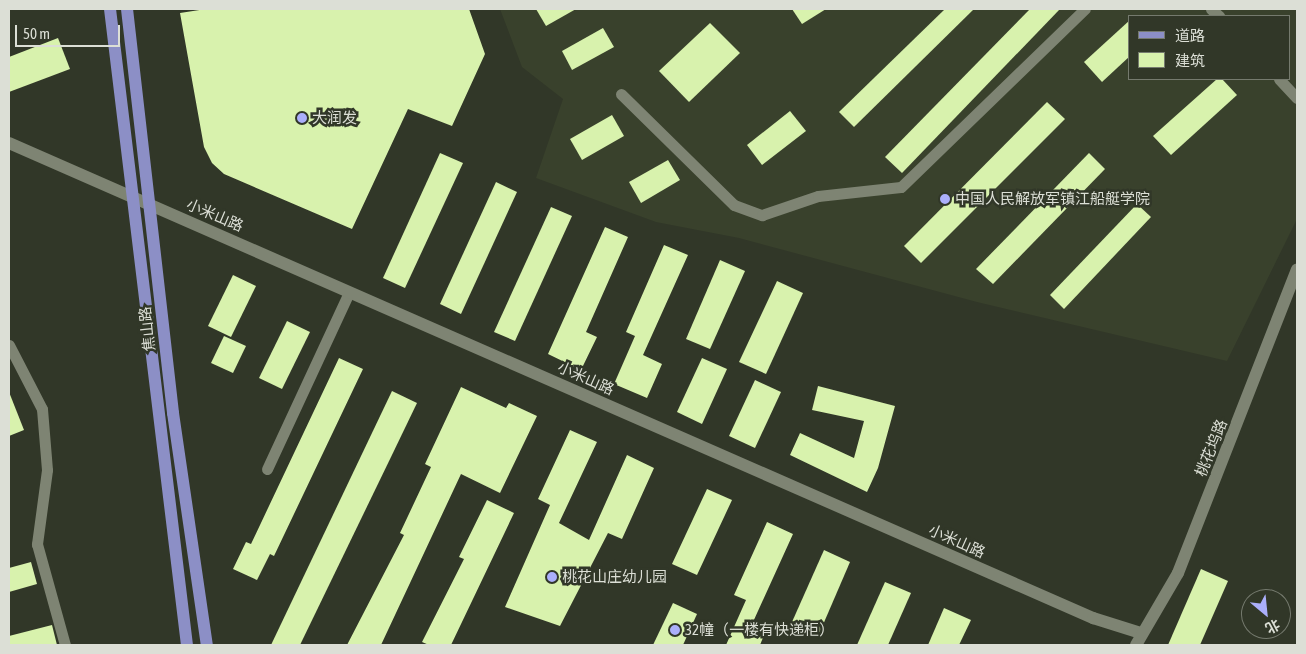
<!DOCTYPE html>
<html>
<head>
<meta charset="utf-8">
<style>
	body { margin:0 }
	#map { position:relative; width:1306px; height:654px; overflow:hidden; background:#313728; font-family:"Asap Condensed","Noto Sans SC",sans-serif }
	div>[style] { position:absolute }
	.built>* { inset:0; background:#39412c }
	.building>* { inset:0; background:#d8f2ad }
	.street>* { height:11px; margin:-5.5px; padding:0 5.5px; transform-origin:5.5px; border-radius:5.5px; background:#7e8473 }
	.secondary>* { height:12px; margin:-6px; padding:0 6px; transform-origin:6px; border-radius:6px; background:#7e8473 }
	.primary>* { height:12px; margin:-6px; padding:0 6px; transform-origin:6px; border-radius:6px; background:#8c8fc6 }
	.dots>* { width:14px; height:14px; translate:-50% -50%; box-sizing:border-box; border:2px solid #313728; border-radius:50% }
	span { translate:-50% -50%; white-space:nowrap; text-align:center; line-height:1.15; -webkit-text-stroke:5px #313728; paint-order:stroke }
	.poi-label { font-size:15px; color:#dcdfd6 }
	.left { translate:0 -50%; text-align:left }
	.street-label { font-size:15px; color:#dcdfd6 }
	.frame { position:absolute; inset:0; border:10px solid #dcdfd6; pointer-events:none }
	.legend { position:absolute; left:1128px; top:15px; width:162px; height:65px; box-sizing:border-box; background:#313728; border:1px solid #757a6e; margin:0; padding:6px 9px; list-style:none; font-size:15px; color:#dcdfd6 }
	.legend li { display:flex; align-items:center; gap:10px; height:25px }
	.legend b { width:25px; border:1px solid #757a6e }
	.north { position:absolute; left:1241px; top:589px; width:50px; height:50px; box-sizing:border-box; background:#313728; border:1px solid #757a6e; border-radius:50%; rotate:152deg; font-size:14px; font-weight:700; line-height:20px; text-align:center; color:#dcdfd6 }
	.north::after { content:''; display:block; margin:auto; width:18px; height:22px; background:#abaffb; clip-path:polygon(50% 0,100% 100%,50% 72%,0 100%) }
	.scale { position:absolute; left:15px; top:25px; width:105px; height:22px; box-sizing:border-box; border:2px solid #dcdfd6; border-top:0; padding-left:6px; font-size:15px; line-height:18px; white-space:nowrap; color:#dcdfd6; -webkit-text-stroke:4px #313728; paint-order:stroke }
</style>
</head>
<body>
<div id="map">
	<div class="built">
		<i style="clip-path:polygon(evenodd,500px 9px,1297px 9px,1297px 219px,1227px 361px,977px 302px,739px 238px,656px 222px,536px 178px,563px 99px,522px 67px,500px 9px,1130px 16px,1290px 16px,1290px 79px,1130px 79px,1130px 16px)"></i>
	</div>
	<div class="building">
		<i style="clip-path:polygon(206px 9px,469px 9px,485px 54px,452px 126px,408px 109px,352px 229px,224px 174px,212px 163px,204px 147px,180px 13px)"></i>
		<i style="clip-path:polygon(536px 9px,576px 9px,546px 26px)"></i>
		<i style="clip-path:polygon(792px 9px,826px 9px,802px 24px)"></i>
		<i style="clip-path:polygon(945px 9px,974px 9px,854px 127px,839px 112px)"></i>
		<i style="clip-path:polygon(1030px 9px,1060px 9px,902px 173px,885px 157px)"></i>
		<i style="clip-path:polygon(1130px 20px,1130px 56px,1102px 82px,1084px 62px)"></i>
		<i style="clip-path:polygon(710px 23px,740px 53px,689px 102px,659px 71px)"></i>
		<i style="clip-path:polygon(603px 28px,614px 47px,572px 70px,562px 51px)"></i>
		<i style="clip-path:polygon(58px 38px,70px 69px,9px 92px,9px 57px)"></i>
		<i style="clip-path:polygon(1217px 79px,1222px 79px,1237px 95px,1171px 155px,1153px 136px)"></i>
		<i style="clip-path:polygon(1047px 102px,1065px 119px,921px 263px,904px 246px)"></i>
		<i style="clip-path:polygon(790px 111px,806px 131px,762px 165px,747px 145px)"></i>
		<i style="clip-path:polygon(612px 115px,624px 136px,582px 160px,570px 139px)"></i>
		<i style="clip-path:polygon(440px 153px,463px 163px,405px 288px,383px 278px)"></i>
		<i style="clip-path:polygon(1089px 153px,1105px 169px,993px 284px,976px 269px)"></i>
		<i style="clip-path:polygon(668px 160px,680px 180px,641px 203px,629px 182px)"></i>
		<i style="clip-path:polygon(496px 182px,517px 192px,461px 314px,440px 304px)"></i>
		<i style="clip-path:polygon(1137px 204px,1151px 217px,1064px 309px,1050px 295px)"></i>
		<i style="clip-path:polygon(551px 207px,572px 216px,515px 341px,494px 332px)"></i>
		<i style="clip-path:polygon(605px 227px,628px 237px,586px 332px,597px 337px,581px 370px,548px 354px)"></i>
		<i style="clip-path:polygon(664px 245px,688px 255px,643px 355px,662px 364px,647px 398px,614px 384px,635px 336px,626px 332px)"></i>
		<i style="clip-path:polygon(720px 260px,745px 271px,710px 349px,686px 339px)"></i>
		<i style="clip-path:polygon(233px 275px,256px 286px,231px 337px,208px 326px)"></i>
		<i style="clip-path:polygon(777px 281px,803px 293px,766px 374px,739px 362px)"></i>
		<i style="clip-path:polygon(287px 321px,310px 332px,282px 389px,259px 378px)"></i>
		<i style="clip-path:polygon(224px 336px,246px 346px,233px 373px,211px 363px)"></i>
		<i style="clip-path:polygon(339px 358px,363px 369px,274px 556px,270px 554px,257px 580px,233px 569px,246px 542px,251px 544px)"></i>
		<i style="clip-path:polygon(702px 358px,727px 369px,702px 424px,677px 412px)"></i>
		<i style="clip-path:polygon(755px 380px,781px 392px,755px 448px,729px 436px)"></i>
		<i style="clip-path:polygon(818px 386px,895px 406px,878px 468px,867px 492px,790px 455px,800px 433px,854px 458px,864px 421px,812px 410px)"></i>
		<i style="clip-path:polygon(461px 387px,506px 408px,509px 403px,537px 416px,500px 493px,461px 474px,381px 645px,347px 645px,404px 535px,400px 533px,431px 467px,425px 464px)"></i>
		<i style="clip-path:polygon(392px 391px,417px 403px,391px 457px,300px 645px,271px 645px)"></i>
		<i style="clip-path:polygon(9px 392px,24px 430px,9px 436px)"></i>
		<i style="clip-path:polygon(570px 430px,597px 442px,559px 523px,589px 540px,627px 455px,654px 468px,622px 539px,608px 533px,560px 626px,505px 607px,550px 505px,538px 499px)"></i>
		<i style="clip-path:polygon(707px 489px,732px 500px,697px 575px,672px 564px)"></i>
		<i style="clip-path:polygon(487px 500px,514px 513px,451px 645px,429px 645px,422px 642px,464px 559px,459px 557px)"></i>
		<i style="clip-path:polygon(767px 522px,793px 534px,753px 622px,767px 628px,760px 645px,726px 645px,746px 600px,734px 595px)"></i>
		<i style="clip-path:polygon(824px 550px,850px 562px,819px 634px,792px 622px)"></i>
		<i style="clip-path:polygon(31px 562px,37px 584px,9px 592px,9px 568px)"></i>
		<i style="clip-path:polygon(1201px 569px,1228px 581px,1200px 645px,1168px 645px)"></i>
		<i style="clip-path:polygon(885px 582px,911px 593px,888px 645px,857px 645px)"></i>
		<i style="clip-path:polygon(673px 603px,697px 614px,683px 645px,653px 645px)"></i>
		<i style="clip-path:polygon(944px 608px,971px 620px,959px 645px,928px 645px)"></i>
		<i style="clip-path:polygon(52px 625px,57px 645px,9px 645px,9px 636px)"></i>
	</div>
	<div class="street">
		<i style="left:1211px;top:9px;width:11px;rotate:41deg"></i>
		<i style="left:1279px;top:79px;width:26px;rotate:47deg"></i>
		<i style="left:621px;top:94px;width:158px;rotate:44.5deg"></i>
		<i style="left:734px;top:205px;width:30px;rotate:20deg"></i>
		<i style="left:762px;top:215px;width:59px;rotate:-18.7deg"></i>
		<i style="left:818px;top:196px;width:83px;rotate:-6.2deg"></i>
		<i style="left:901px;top:187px;width:256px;rotate:-44.1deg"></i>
		<i style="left:9px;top:345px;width:72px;rotate:62.7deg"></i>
		<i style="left:42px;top:409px;width:61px;rotate:85.3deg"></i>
		<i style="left:47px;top:470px;width:75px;rotate:97.7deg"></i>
		<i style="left:37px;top:544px;width:105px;rotate:74.5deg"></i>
		<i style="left:267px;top:469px;width:195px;rotate:-65.1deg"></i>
	</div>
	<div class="secondary">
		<i style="left:9px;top:143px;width:1184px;rotate:23.66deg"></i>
		<i style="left:1093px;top:618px;width:50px;rotate:17.4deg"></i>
		<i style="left:1136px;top:645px;width:83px;rotate:-59.7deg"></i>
		<i style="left:1178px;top:573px;width:326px;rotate:-68.6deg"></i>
	</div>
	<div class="primary">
		<i style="left:110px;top:9px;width:641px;rotate:83.1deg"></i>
		<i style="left:127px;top:9px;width:407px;rotate:83.5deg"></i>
		<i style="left:173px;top:413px;width:234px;rotate:81.7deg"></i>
	</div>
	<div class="dots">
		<i style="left:302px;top:118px;background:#abaffb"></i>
		<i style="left:945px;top:199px;background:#abaffb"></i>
		<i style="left:552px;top:577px;background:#abaffb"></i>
		<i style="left:675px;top:630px;background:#abaffb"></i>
	</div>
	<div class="poi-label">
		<span class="left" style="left:312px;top:118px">大润发</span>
		<span class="left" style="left:955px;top:199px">中国人民解放军镇江船艇学院</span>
		<span class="left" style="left:562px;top:577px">桃花山庄幼儿园</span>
		<span class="left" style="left:685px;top:630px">32幢（一楼有快递柜）</span>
	</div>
	<div class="street-label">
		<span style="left:215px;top:215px;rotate:23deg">小米山路</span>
		<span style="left:147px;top:329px;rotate:-96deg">焦山路</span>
		<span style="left:586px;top:378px;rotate:24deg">小米山路</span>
		<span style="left:1211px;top:448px;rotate:-68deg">桃花坞路</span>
		<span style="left:957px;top:541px;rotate:24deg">小米山路</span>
	</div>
	<div class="frame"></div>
	<ul class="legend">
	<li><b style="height:6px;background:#8c8fc6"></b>道路</li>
	<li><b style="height:14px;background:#d8f2ad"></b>建筑</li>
	</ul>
	<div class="north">北</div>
	<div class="scale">50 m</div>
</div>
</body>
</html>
